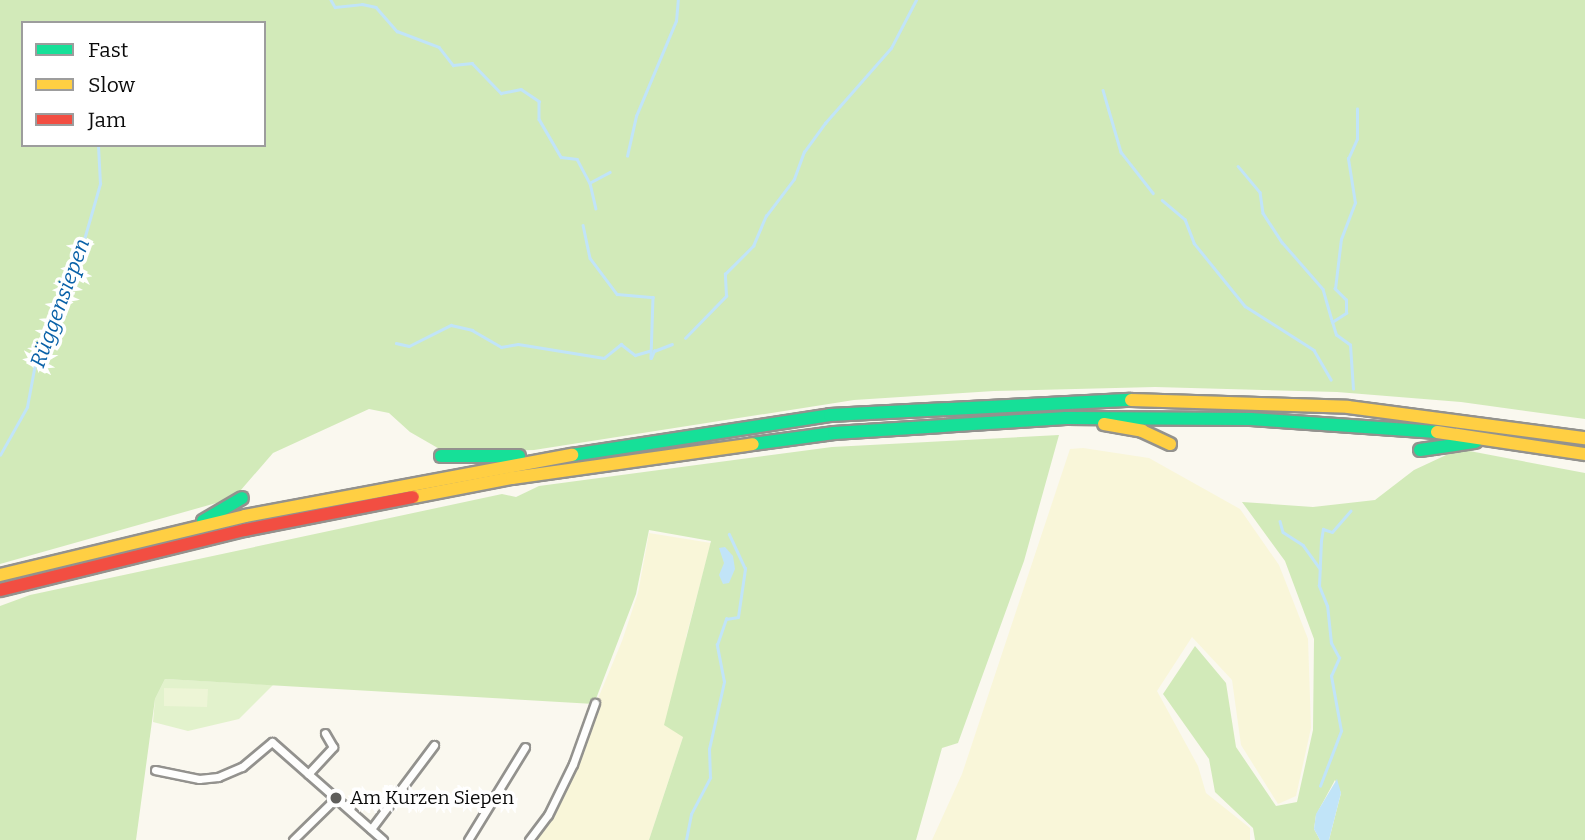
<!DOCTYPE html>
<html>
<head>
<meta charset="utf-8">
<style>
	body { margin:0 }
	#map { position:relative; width:1585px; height:840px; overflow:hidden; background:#faf8ef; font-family:Bitter,serif }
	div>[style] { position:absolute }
	.farmland>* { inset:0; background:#f9f6d9 }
	.green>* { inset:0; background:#e2f2cc }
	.forest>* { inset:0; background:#d2eab9 }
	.pitch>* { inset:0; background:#edf5d6 }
	.water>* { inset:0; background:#c1e4f8 }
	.stream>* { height:2.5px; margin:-1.25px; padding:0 1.25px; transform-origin:1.25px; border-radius:1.25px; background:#c1e4f8 }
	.roads { filter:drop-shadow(2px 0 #93928e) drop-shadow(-2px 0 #93928e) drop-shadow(0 2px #93928e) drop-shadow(0 -2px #93928e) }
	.street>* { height:7px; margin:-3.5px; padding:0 3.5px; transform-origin:3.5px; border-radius:3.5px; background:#fefefd }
	.fast>* { height:12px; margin:-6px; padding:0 6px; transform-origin:6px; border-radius:6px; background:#16e098 }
	.slow>* { height:12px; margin:-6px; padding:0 6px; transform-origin:6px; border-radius:6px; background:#ffcf43 }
	.jam>* { height:12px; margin:-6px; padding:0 6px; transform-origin:6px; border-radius:6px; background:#f24e42 }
	.dots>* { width:19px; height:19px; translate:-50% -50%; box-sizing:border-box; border:4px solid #fff; border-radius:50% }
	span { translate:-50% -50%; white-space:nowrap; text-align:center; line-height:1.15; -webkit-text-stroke:7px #fff; paint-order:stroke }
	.poi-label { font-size:19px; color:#0b0b0b }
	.left { translate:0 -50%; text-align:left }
	.water-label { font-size:21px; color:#0961a8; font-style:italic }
	.legend { position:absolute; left:21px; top:21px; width:245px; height:126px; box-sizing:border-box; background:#fff; border:2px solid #9d9d9d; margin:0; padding:9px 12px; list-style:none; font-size:21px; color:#0b0b0b }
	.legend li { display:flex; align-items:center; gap:14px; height:35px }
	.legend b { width:35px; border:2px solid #9d9d9d }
</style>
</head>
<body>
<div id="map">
	<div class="farmland">
		<i style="clip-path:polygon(1083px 448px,1149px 458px,1240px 509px,1279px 565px,1308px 639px,1311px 728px,1296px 796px,1278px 804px,1241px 745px,1232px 680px,1192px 637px,1157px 691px,1198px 766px,1206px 793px,1250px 828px,1250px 840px,932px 840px,962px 774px,1070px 449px)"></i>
		<i style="clip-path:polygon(649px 533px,711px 543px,686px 637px,683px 737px,649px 840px,530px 840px,549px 816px,622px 641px,638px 593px)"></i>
	</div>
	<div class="green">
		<i style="clip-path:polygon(165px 679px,256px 684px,273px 685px,239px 719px,188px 731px,153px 722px,155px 699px)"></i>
	</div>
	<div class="forest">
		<i style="clip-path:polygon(evenodd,0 0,1585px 0,1585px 419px,1461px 402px,1337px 392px,1155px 387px,994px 391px,854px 400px,534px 450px,466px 452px,443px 451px,410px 432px,389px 413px,369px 409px,273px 453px,234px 498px,0 564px,0 0,23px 23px,264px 23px,264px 145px,23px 145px,23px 23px)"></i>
		<i style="clip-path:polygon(1059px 435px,1024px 561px,958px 743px,942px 748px,916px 840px,649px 840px,683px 737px,664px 725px,711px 541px,649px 530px,636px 594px,594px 704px,165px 679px,155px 699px,136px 840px,0 840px,0 606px,30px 595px,502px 494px,516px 497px,539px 486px,832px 447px)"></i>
		<i style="clip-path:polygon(1459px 449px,1585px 473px,1585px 840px,1329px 840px,1341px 793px,1335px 780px,1316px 815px,1314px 829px,1320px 840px,1255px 840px,1253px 828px,1215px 792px,1209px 759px,1163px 694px,1195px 646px,1226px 683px,1236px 747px,1276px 806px,1297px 802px,1313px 730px,1314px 639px,1285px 561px,1242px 502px,1313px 507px,1375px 500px,1414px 470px)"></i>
	</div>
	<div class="pitch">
		<i style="clip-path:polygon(164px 688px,208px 689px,207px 707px,164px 706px)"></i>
	</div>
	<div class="water">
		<i style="clip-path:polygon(725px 547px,733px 556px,735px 569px,729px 583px,723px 584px,719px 575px,724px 563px,719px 548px)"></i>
		<i style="clip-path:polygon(1337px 779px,1341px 793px,1329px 840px,1320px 840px,1314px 829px,1316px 814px)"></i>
	</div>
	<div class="stream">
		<i style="left:331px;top:0;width:8px;rotate:60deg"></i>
		<i style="left:335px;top:7px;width:27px;rotate:-6deg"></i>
		<i style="left:362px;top:4px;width:14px;rotate:12deg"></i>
		<i style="left:376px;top:7px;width:32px;rotate:49deg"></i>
		<i style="left:397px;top:31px;width:45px;rotate:20.9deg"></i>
		<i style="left:439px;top:47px;width:23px;rotate:52deg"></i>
		<i style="left:453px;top:65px;width:19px;rotate:-6deg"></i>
		<i style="left:472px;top:63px;width:42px;rotate:46deg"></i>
		<i style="left:501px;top:93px;width:20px;rotate:-11deg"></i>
		<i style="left:521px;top:89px;width:22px;rotate:34deg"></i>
		<i style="left:539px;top:101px;width:18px;rotate:90deg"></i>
		<i style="left:539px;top:119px;width:44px;rotate:59.9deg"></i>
		<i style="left:561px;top:157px;width:16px;rotate:7deg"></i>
		<i style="left:577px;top:159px;width:27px;rotate:62deg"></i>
		<i style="left:590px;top:183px;width:26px;rotate:77deg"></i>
		<i style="left:1103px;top:90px;width:65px;rotate:73.8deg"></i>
		<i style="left:1121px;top:152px;width:52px;rotate:52deg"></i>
		<i style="left:627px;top:156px;width:41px;rotate:-77.3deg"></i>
		<i style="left:636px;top:116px;width:103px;rotate:-67.2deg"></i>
		<i style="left:676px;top:21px;width:21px;rotate:-85deg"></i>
		<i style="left:1238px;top:166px;width:34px;rotate:50deg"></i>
		<i style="left:1260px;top:192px;width:21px;rotate:82deg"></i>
		<i style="left:1263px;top:213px;width:35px;rotate:57deg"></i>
		<i style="left:1282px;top:242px;width:62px;rotate:48.9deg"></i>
		<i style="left:1323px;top:289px;width:33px;rotate:74deg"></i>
		<i style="left:591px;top:182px;width:21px;rotate:-28deg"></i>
		<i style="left:1162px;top:200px;width:30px;rotate:40deg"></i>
		<i style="left:1185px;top:219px;width:26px;rotate:69deg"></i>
		<i style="left:1194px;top:243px;width:81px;rotate:51deg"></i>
		<i style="left:1245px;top:306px;width:82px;rotate:32.5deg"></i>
		<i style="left:1314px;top:350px;width:34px;rotate:60deg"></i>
		<i style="left:583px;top:225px;width:34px;rotate:78deg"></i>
		<i style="left:590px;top:258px;width:45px;rotate:53.1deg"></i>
		<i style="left:617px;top:294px;width:36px;rotate:5deg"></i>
		<i style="left:653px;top:297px;width:61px;rotate:91.9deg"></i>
		<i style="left:685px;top:338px;width:59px;rotate:-45.7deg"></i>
		<i style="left:726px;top:296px;width:22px;rotate:-93deg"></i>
		<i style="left:725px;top:274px;width:40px;rotate:-45deg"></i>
		<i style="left:753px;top:246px;width:33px;rotate:-67deg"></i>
		<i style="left:766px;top:216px;width:46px;rotate:-52.9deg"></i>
		<i style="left:794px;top:179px;width:29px;rotate:-70deg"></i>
		<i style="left:804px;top:152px;width:36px;rotate:-54deg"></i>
		<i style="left:825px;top:123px;width:100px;rotate:-48.7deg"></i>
		<i style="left:891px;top:48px;width:54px;rotate:-62.5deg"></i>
		<i style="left:396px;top:343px;width:13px;rotate:13deg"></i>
		<i style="left:409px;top:346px;width:47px;rotate:-26.6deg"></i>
		<i style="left:451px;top:325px;width:22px;rotate:13deg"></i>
		<i style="left:472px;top:330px;width:34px;rotate:30deg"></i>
		<i style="left:501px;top:347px;width:17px;rotate:-10deg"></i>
		<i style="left:518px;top:344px;width:87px;rotate:9.2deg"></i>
		<i style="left:604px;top:358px;width:22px;rotate:-39deg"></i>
		<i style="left:621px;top:344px;width:18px;rotate:38deg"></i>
		<i style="left:635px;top:355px;width:15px;rotate:-16deg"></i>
		<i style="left:651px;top:358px;width:8px;rotate:-67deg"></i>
		<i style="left:654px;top:351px;width:19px;rotate:-21deg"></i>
		<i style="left:1353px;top:389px;width:44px;rotate:-93.9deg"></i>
		<i style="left:1350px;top:345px;width:17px;rotate:-144deg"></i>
		<i style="left:1336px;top:335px;width:14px;rotate:-107deg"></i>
		<i style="left:1332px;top:322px;width:17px;rotate:-33deg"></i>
		<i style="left:1346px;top:313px;width:13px;rotate:-90deg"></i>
		<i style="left:1346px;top:300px;width:16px;rotate:-135deg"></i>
		<i style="left:1335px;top:289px;width:50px;rotate:-83.2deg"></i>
		<i style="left:1341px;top:239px;width:39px;rotate:-69deg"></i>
		<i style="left:1355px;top:203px;width:45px;rotate:-99deg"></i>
		<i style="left:1348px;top:159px;width:22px;rotate:-66deg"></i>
		<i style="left:1357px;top:139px;width:30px;rotate:-90deg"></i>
		<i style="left:0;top:455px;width:55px;rotate:-60.6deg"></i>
		<i style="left:27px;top:407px;width:55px;rotate:-79.5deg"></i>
		<i style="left:37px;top:353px;width:90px;rotate:-65.1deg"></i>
		<i style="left:75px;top:271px;width:91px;rotate:-74deg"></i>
		<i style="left:100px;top:184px;width:39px;rotate:-93deg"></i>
		<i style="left:1280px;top:521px;width:11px;rotate:75deg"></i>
		<i style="left:1283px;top:532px;width:24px;rotate:33deg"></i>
		<i style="left:1303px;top:545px;width:29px;rotate:54deg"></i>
		<i style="left:1320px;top:786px;width:59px;rotate:-69.1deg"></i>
		<i style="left:1341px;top:731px;width:56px;rotate:-100.3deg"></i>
		<i style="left:1331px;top:676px;width:20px;rotate:-66deg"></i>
		<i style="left:1339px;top:658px;width:17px;rotate:-118deg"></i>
		<i style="left:1331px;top:643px;width:37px;rotate:-96deg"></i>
		<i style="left:1327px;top:606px;width:22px;rotate:-112deg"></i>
		<i style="left:1319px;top:586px;width:45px;rotate:-87.5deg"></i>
		<i style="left:1321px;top:541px;width:12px;rotate:-81deg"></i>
		<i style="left:1323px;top:529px;width:9px;rotate:18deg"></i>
		<i style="left:1332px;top:532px;width:28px;rotate:-49deg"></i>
		<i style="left:686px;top:840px;width:26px;rotate:-79deg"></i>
		<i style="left:691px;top:814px;width:41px;rotate:-62.2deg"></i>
		<i style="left:710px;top:778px;width:29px;rotate:-92deg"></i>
		<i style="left:709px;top:749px;width:69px;rotate:-77.4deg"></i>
		<i style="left:724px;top:682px;width:38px;rotate:-101deg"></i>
		<i style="left:717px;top:645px;width:28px;rotate:-71deg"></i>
		<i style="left:726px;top:619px;width:12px;rotate:-9deg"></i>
		<i style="left:738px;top:617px;width:49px;rotate:-81.7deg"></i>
		<i style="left:745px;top:569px;width:38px;rotate:-115deg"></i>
	</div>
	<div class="roads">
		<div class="street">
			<i style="left:155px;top:770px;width:45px;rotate:11.6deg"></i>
			<i style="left:199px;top:779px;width:19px;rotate:-6deg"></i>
			<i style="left:218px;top:777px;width:26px;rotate:-23deg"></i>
			<i style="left:242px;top:767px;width:39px;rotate:-40deg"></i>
			<i style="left:272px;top:742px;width:148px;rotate:41.4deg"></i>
			<i style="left:308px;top:774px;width:37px;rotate:-47deg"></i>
			<i style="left:333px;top:747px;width:16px;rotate:-120deg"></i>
			<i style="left:371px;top:829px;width:105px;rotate:-53.1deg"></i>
			<i style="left:293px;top:840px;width:60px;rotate:-44.3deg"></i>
			<i style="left:468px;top:840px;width:109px;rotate:-58.5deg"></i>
			<i style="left:529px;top:840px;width:31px;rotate:-53deg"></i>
			<i style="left:548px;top:815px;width:57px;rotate:-63.9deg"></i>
			<i style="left:573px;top:764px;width:65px;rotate:-70.2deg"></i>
		</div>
		<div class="fast">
			<i style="left:753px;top:444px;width:82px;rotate:-7.7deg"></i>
			<i style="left:834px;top:433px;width:232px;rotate:-3.7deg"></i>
			<i style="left:1066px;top:418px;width:185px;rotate:0.3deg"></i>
			<i style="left:1251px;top:419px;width:186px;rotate:4deg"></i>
			<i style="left:1420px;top:450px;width:56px;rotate:-8.3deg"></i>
			<i style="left:572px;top:455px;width:261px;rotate:-8.8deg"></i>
			<i style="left:830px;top:415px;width:301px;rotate:-2.9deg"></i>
			<i style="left:441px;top:456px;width:78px"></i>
			<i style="left:203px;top:521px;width:45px;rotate:-30.5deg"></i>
		</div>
		<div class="slow">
			<i style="left:1131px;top:400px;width:217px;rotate:1.8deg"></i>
			<i style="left:1348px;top:407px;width:239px;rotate:7.5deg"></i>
			<i style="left:1104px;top:424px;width:39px;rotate:10deg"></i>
			<i style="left:1142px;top:431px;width:31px;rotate:25deg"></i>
			<i style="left:1437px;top:432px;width:150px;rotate:8.5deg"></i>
			<i style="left:413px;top:497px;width:101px;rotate:-10.9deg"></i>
			<i style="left:512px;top:478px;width:243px;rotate:-8deg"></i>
			<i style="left:0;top:575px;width:252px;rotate:-13.5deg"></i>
			<i style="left:245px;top:516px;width:333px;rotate:-10.6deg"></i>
		</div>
		<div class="jam">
			<i style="left:0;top:590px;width:252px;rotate:-13.8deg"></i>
			<i style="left:245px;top:530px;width:171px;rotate:-11.1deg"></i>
		</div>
	</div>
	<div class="dots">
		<i style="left:336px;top:798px;background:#5f5e5b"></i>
	</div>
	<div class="poi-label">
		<span class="left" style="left:350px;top:798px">Am Kurzen Siepen</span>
	</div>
	<div class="water-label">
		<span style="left:60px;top:303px;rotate:-70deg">Rüggensiepen</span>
	</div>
	<ul class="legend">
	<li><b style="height:9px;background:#16e098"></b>Fast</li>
	<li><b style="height:9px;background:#ffcf43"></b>Slow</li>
	<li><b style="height:9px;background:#f24e42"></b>Jam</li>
	</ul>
</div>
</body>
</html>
